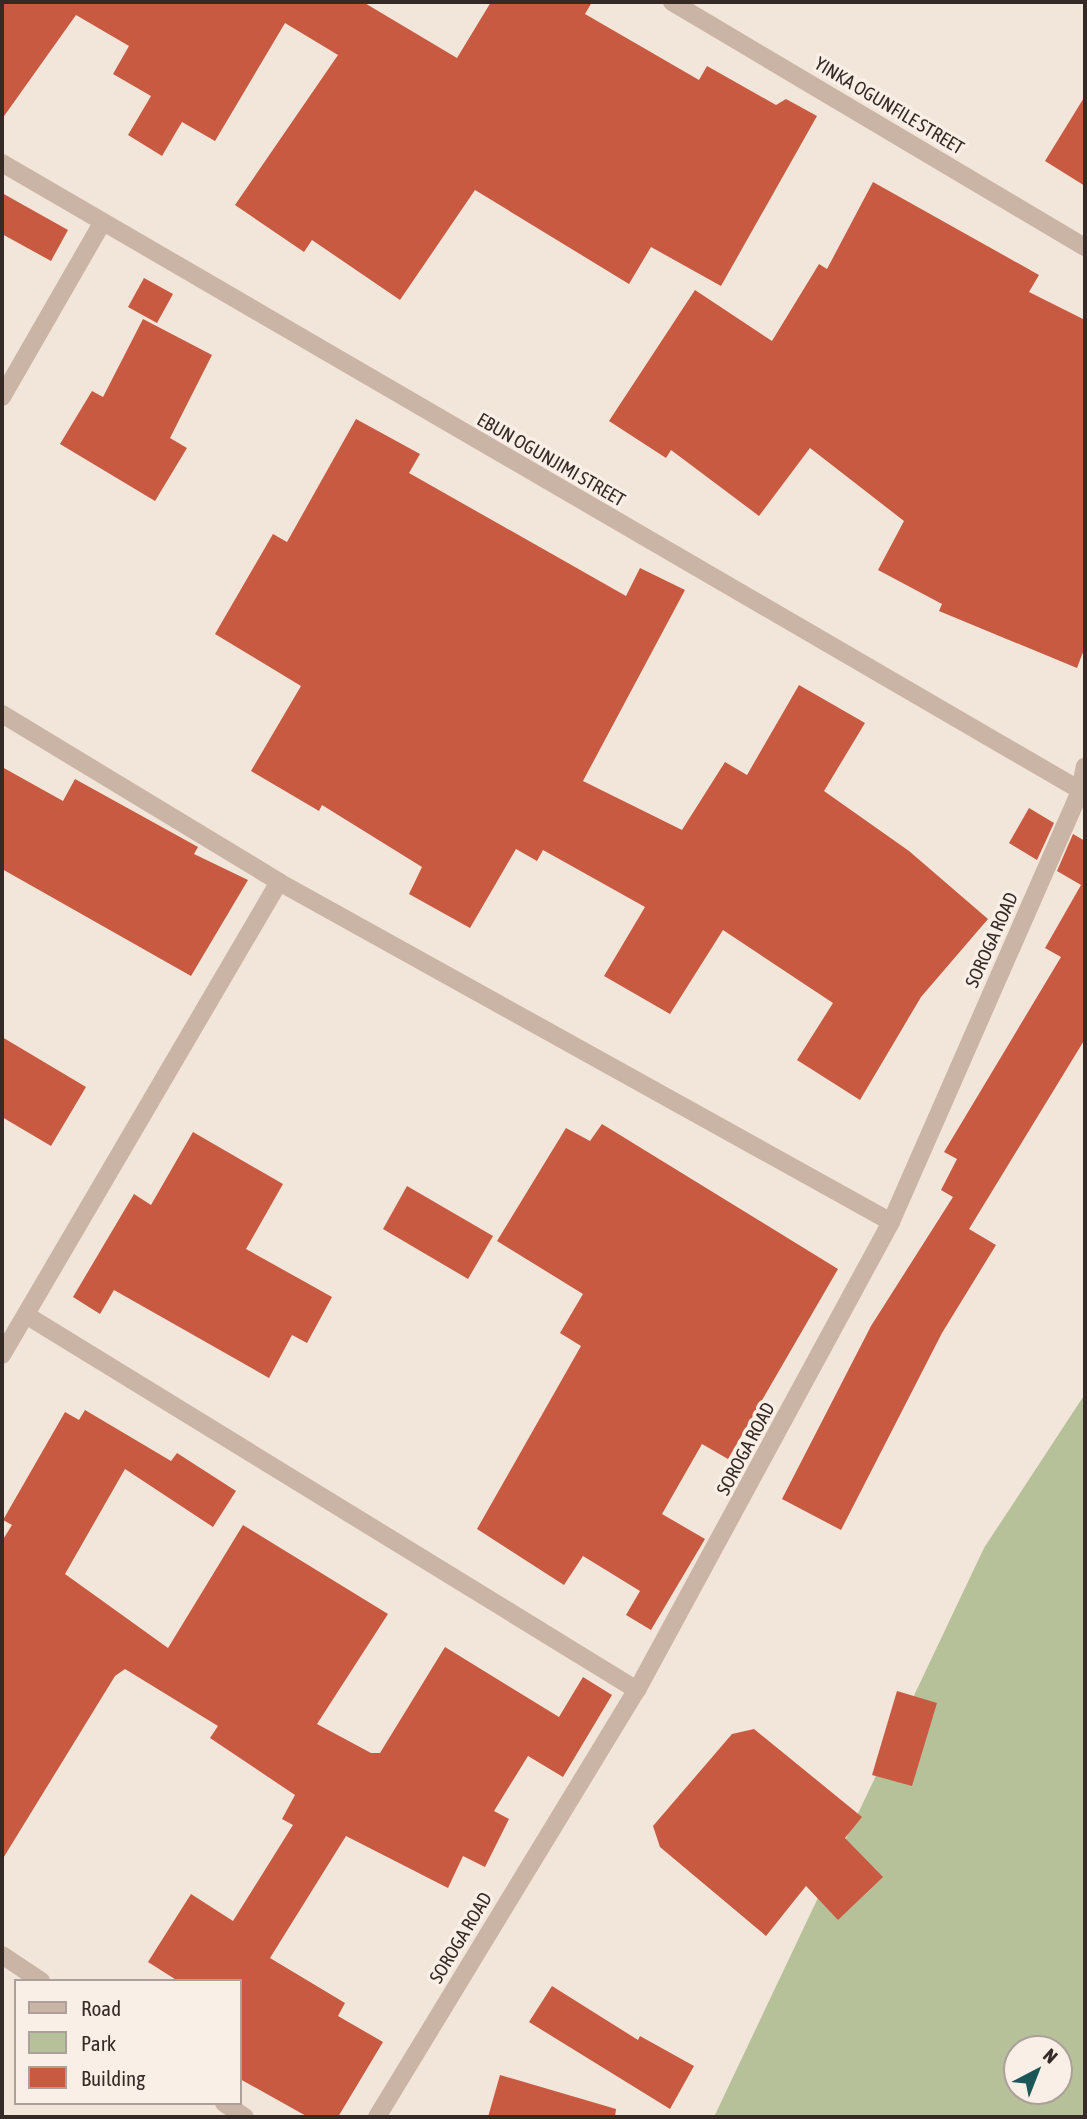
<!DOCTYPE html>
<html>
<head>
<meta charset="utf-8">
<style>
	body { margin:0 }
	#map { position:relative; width:1087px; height:2119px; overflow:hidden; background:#f2e5d9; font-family:"Asap Condensed",sans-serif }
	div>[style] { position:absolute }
	.green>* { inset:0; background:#b6c199 }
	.building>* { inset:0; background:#c85a42 }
	.minor>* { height:18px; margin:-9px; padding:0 9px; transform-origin:9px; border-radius:9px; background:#cab4a5 }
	span { translate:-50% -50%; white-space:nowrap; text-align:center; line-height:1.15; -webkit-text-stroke:7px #f9efe6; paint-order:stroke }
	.street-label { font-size:19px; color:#362a27 }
	.frame { position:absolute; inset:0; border:4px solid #362a27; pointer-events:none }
	.legend { position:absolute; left:14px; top:1979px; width:228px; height:126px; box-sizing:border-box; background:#f9efe6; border:2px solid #aba09a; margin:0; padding:9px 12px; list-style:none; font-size:21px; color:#362a27 }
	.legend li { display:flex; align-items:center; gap:14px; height:35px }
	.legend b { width:35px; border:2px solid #aba09a }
	.north { position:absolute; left:1003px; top:2035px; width:70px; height:70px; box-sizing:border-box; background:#f9efe6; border:2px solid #aba09a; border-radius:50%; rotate:42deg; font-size:19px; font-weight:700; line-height:28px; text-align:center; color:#362a27 }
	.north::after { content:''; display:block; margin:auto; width:24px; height:32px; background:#1c5757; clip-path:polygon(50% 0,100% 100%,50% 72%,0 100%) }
</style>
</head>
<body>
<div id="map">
	<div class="green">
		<i style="clip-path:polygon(evenodd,1085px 1394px,1085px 2117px,714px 2117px,984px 1548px,1085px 1394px,1017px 2049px,1059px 2049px,1059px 2091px,1017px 2091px,1017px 2049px)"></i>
	</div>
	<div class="building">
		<i style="clip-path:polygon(2px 2px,363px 2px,457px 58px,491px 2px,592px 2px,585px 14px,699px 80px,707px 66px,776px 105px,786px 99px,817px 116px,721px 286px,651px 247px,629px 284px,475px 190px,400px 300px,312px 240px,304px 252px,235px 205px,338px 55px,285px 23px,215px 141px,182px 122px,162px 156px,128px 135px,151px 96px,113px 74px,129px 46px,76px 15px,2px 119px)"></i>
		<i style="clip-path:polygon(1085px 96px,1085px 186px,1045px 161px)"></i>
		<i style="clip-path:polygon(873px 182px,1039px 275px,1029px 292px,1085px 320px,1085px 647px,1077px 668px,939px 611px,942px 604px,878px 570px,904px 521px,810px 448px,759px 516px,671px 450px,666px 458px,609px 421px,695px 290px,772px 341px,819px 264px,827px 269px)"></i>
		<i style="clip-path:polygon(2px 193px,68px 230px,51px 261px,2px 234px)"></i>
		<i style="clip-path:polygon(144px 278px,173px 294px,157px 323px,128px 307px)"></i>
		<i style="clip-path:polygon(143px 319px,212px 355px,170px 438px,187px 448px,155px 501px,60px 444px,92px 391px,103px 397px)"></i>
		<i style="clip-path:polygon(356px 419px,420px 454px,409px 473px,626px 596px,640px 568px,685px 590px,583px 781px,682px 830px,725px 762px,747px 775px,799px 685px,865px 723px,824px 791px,909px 851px,988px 919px,921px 997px,860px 1100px,797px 1060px,833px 1003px,723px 930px,670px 1014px,604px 976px,645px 907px,543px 850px,537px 861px,516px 849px,470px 928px,409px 894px,422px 867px,322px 805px,319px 811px,251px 771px,301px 686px,215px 634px,273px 534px,287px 542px)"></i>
		<i style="clip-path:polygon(2px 767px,63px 801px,75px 779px,198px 847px,194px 854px,248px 880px,191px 976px,2px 869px)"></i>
		<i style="clip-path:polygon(1029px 808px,1054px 823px,1037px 860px,1009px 843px)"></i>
		<i style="clip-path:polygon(1073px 834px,1085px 841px,1085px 1039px,969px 1229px,996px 1245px,942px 1333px,841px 1530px,782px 1499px,871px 1326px,953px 1197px,941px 1190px,957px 1159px,944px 1152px,1061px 957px,1045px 948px,1081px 885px,1057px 871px)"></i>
		<i style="clip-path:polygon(2px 1037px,86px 1087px,51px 1146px,2px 1117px)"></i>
		<i style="clip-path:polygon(602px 1124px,838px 1269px,728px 1459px,702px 1444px,662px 1514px,705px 1539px,651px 1630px,626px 1615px,640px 1591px,583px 1556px,564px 1585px,477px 1529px,581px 1346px,560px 1333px,583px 1294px,497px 1241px,566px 1128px,590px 1141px)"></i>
		<i style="clip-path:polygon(193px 1132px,283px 1184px,246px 1249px,332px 1297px,307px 1343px,292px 1335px,269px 1378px,114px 1290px,100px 1314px,73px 1297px,134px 1194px,151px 1205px)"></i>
		<i style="clip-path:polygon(407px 1186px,493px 1236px,468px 1279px,383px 1229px)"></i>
		<i style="clip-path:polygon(85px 1410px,171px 1461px,177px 1453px,236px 1491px,213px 1527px,125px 1469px,65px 1574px,168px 1648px,243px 1525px,388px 1614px,317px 1724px,371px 1753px,380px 1753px,445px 1647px,559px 1717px,583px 1677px,612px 1695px,563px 1777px,528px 1756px,494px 1811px,509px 1819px,485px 1867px,463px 1856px,448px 1888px,346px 1836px,270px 1958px,345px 2003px,338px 2016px,383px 2042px,338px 2117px,308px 2117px,240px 2079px,240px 1981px,178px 1981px,148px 1962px,191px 1894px,233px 1921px,293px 1825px,282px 1819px,295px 1795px,210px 1738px,218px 1726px,125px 1669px,115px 1676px,2px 1860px,2px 1541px,12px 1525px,3px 1520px,65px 1412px,79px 1420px)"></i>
		<i style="clip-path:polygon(897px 1691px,937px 1703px,912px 1786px,872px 1775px)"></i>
		<i style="clip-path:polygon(754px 1729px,862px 1817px,845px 1838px,883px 1877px,838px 1920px,806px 1886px,766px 1936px,660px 1847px,653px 1826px,732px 1734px)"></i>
		<i style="clip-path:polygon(552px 1986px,638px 2040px,640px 2036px,694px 2066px,670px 2109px,529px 2022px)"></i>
		<i style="clip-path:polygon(500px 2075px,616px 2109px,615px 2117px,488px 2117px)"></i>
	</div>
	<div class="minor">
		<i style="left:672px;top:2px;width:480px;rotate:30.7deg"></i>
		<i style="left:2px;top:163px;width:1253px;rotate:30.19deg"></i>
		<i style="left:2px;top:397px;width:201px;rotate:-60.1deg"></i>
		<i style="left:2px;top:714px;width:324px;rotate:31.2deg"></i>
		<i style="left:279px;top:882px;width:700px;rotate:29.05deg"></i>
		<i style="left:26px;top:1315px;width:717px;rotate:31.54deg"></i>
		<i style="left:2px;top:1355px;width:548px;rotate:-59.65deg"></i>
		<i style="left:2px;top:1955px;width:47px;rotate:33.7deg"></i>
		<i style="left:224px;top:2103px;width:25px;rotate:34deg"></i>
		<i style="left:377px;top:2117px;width:500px;rotate:-58.7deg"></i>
		<i style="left:637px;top:1690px;width:532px;rotate:-61.51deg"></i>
		<i style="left:891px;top:1222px;width:471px;rotate:-66.3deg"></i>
		<i style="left:1080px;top:791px;width:25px;rotate:-79deg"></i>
	</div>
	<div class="street-label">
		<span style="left:889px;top:106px;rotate:31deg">YINKA OGUNFILE STREET</span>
		<span style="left:551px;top:460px;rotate:30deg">EBUN OGUNJIMI STREET</span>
		<span style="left:992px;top:940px;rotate:-66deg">SOROGA ROAD</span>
		<span style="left:746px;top:1449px;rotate:-62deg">SOROGA ROAD</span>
		<span style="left:461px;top:1938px;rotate:-59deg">SOROGA ROAD</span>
	</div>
	<div class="frame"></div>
	<ul class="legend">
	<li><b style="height:9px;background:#cab4a5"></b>Road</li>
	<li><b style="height:19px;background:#b6c199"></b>Park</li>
	<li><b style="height:19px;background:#c85a42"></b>Building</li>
	</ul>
	<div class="north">N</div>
</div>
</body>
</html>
